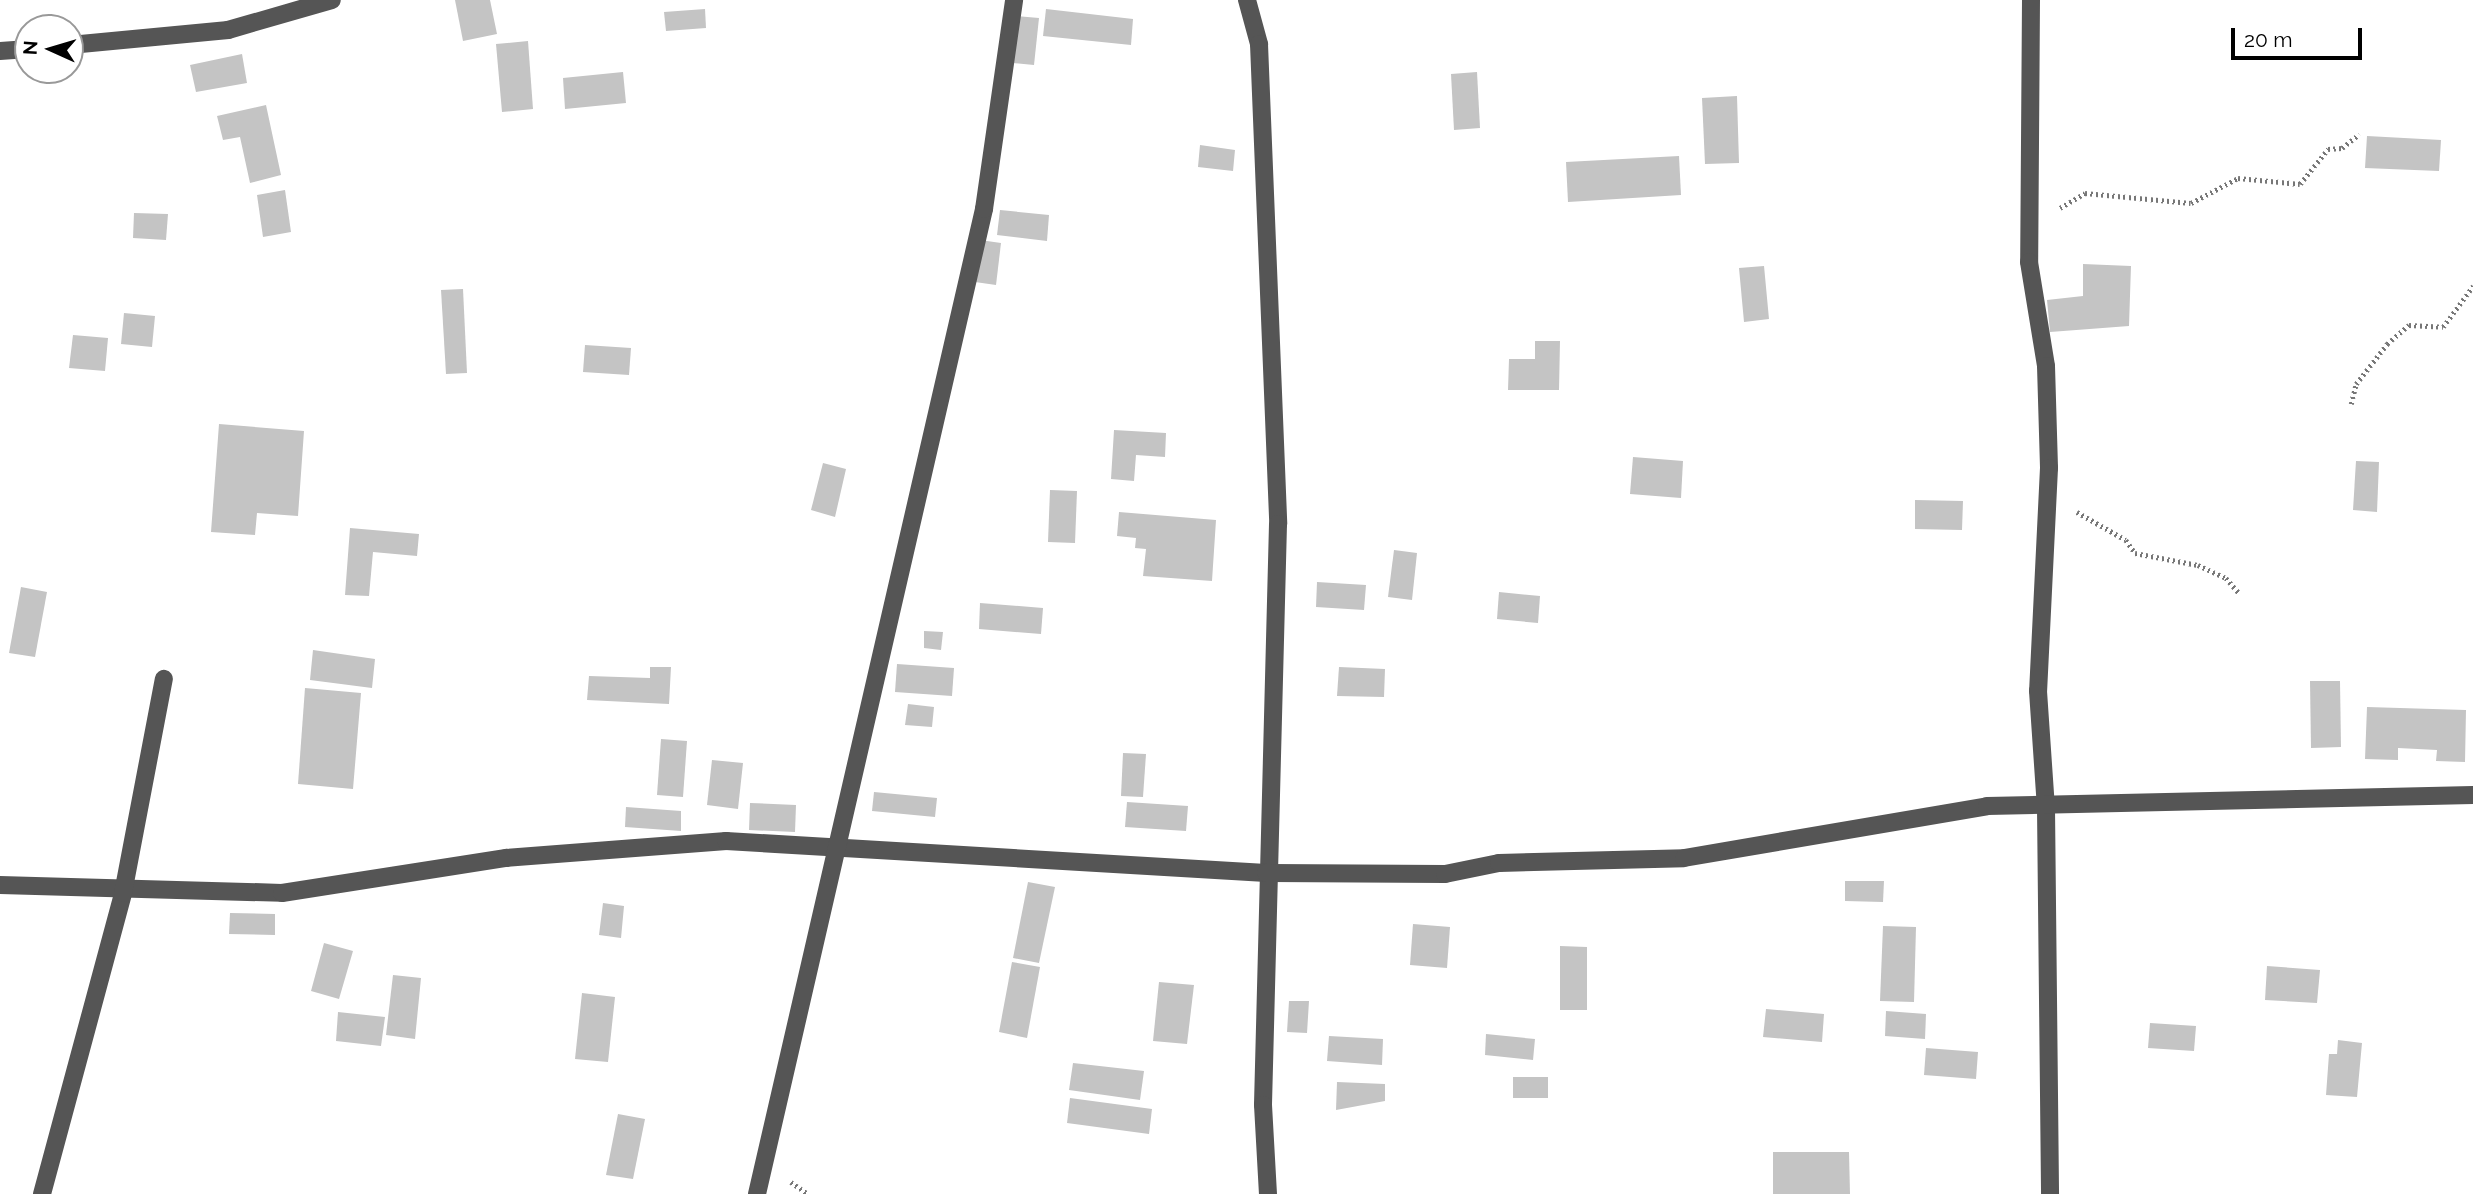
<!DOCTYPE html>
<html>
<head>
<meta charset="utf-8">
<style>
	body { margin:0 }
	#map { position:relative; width:2473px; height:1194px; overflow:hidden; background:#fff; font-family:Raleway,sans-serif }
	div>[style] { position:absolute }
	.building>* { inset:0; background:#c4c4c4 }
	.path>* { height:4.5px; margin-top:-2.25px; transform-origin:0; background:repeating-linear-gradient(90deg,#777 0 2px,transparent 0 5.5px) }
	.minor>* { height:18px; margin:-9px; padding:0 9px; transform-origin:9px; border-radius:9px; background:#555 }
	span { translate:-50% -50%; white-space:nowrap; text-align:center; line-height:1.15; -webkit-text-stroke:5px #fff; paint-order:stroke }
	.north { position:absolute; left:14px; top:14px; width:70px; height:70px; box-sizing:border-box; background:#fff; border:2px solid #999; border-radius:50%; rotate:274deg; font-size:19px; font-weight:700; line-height:28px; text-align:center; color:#000 }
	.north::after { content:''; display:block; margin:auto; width:24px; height:32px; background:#000; clip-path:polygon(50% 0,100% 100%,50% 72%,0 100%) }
	.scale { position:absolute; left:2231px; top:28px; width:131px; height:32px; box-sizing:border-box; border:4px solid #000; border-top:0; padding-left:9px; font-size:21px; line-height:24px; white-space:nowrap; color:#000; -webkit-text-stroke:5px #fff; paint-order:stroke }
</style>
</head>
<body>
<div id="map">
	<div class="building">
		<i style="clip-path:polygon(455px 0,490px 0,497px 34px,463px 41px)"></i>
		<i style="clip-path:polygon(705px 9px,706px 28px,666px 31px,664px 12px)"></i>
		<i style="clip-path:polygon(1046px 9px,1133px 19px,1131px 45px,1043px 36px)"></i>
		<i style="clip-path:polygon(1016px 16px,1039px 18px,1034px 65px,1012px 63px)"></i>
		<i style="clip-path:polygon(528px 41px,533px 109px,502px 112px,496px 44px)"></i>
		<i style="clip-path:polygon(242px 54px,247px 83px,196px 92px,190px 65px)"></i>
		<i style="clip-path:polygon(623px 72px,626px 103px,565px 109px,563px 78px)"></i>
		<i style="clip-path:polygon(1477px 72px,1480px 128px,1454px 130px,1451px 74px)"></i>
		<i style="clip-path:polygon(1737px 96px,1739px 163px,1705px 164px,1702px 98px)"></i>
		<i style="clip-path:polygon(266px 105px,281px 175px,250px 183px,240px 137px,223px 140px,217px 116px)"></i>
		<i style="clip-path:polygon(2367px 136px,2441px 140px,2439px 171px,2365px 168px)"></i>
		<i style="clip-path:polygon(1200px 145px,1235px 150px,1233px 171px,1198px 167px)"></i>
		<i style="clip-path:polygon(1679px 156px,1681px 195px,1568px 202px,1566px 162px)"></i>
		<i style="clip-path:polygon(285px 190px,291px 232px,263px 237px,257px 195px)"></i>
		<i style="clip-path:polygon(1000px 210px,1049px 215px,1047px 241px,997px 235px)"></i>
		<i style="clip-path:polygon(134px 213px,168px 214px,166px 240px,133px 238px)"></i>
		<i style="clip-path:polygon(980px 240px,1001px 243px,996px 285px,975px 282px)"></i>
		<i style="clip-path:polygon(2083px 264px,2131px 266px,2129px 326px,2050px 332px,2047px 300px,2083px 296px)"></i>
		<i style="clip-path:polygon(1764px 266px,1769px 319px,1744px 322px,1739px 268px)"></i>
		<i style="clip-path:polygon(463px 289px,467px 373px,446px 374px,441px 290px)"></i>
		<i style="clip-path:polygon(124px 313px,155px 316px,152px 347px,121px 344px)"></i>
		<i style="clip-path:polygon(73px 335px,108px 338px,105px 371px,69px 368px)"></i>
		<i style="clip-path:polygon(1535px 341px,1560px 341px,1559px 390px,1508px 390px,1509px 359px,1535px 359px)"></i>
		<i style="clip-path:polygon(585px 345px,631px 348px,629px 375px,583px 372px)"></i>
		<i style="clip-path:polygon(219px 424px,304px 431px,298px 516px,257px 513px,255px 535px,211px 532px)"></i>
		<i style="clip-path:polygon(1114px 430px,1166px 433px,1165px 457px,1136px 455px,1134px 481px,1111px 479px)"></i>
		<i style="clip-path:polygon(1633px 457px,1683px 461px,1681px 498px,1630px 494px)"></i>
		<i style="clip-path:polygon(2356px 461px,2379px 462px,2377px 512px,2353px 510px)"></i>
		<i style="clip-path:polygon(823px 463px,846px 469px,835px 517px,811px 510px)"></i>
		<i style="clip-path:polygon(1050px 490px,1077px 491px,1075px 543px,1048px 542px)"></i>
		<i style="clip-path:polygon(1915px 500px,1963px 501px,1962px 530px,1915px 529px)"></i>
		<i style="clip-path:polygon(1119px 512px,1216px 520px,1212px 581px,1143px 576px,1146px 549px,1135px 548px,1136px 538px,1117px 536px)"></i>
		<i style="clip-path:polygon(350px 528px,419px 534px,417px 556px,373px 552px,369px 596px,345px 595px)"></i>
		<i style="clip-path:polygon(1394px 550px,1417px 553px,1412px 600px,1388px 597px)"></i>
		<i style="clip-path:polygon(1317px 582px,1366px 585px,1364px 610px,1316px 607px)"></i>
		<i style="clip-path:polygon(21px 587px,47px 592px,35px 657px,9px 653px)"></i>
		<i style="clip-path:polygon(1499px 592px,1540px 596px,1538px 623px,1497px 619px)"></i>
		<i style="clip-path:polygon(980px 603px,1043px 608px,1041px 634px,979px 629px)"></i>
		<i style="clip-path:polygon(924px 631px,943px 632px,941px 650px,924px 648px)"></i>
		<i style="clip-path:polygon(313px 650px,375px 659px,372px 688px,310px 680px)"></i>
		<i style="clip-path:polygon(897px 664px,954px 668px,952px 696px,895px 692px)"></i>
		<i style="clip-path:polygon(650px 667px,671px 667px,669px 704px,587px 700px,589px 676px,650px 678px)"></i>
		<i style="clip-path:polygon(1339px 667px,1385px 669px,1384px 697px,1337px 696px)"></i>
		<i style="clip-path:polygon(2310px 681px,2340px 681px,2341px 747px,2311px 748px)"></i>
		<i style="clip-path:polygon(305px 688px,361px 693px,353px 789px,298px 784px)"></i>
		<i style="clip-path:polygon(908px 704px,934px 707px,932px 727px,905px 725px)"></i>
		<i style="clip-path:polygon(2367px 707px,2466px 710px,2465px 762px,2436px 761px,2437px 750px,2398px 748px,2398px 760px,2365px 759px)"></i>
		<i style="clip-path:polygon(661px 739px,687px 741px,683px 797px,657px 795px)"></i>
		<i style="clip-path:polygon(1123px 753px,1146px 754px,1143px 797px,1121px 796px)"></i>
		<i style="clip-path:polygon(712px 760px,743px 763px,738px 809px,707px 805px)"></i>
		<i style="clip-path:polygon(874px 792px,937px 798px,935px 817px,872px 811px)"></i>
		<i style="clip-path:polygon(1127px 802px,1188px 806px,1186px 831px,1125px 827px)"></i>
		<i style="clip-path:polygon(750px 803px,796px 805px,795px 832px,749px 830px)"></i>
		<i style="clip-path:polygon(626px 807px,681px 811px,681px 831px,625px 827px)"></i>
		<i style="clip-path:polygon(1845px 881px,1884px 881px,1883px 902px,1845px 901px)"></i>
		<i style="clip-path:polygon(1028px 882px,1055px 887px,1039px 963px,1013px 958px)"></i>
		<i style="clip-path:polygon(603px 903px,624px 906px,621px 938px,599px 935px)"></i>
		<i style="clip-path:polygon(230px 913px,275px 914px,275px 935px,229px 934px)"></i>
		<i style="clip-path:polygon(1413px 924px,1450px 927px,1447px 968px,1410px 965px)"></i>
		<i style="clip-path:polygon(1883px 926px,1916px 927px,1914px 1002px,1880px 1001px)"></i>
		<i style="clip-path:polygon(324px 943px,353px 951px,339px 999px,311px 991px)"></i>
		<i style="clip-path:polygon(1560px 946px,1587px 947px,1587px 1010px,1560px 1010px)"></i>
		<i style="clip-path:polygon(1012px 962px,1040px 967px,1027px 1038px,999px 1032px)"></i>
		<i style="clip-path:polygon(2267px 966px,2320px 970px,2317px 1003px,2265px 1000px)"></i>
		<i style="clip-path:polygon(393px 975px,421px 978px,415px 1039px,386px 1035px)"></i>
		<i style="clip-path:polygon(1159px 982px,1194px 985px,1187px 1044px,1153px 1041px)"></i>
		<i style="clip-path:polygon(582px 993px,615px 997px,608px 1062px,575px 1059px)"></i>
		<i style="clip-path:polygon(1289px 1001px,1309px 1001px,1307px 1033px,1287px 1032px)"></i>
		<i style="clip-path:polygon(1766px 1009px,1824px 1014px,1822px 1042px,1763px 1037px)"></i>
		<i style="clip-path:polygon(1886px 1011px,1926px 1014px,1925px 1039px,1885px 1036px)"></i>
		<i style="clip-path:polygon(338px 1012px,385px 1017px,381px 1046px,336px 1041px)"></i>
		<i style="clip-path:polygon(2150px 1023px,2196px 1026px,2194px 1051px,2148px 1048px)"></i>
		<i style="clip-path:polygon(1486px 1034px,1535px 1039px,1533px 1060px,1485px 1055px)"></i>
		<i style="clip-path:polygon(1329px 1036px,1383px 1039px,1382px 1065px,1327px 1061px)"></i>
		<i style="clip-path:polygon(2338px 1040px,2362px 1043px,2357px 1097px,2326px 1095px,2329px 1054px,2337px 1054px)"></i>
		<i style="clip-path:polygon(1926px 1048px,1978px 1052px,1976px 1079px,1924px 1075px)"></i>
		<i style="clip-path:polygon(1073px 1063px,1144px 1071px,1140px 1100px,1069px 1090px)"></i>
		<i style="clip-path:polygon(1513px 1077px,1548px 1077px,1548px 1098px,1513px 1098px)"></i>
		<i style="clip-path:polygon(1337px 1082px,1385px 1084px,1385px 1101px,1336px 1110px)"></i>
		<i style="clip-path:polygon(1070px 1098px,1152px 1109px,1149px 1134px,1067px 1123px)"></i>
		<i style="clip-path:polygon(618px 1114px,645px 1119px,633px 1179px,606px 1175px)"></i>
		<i style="clip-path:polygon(1773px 1152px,1849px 1152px,1850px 1194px,1773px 1194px)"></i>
	</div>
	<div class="path">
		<i style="left:2060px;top:208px;width:29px;rotate:-31deg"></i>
		<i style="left:2085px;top:193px;width:106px;rotate:5.4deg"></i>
		<i style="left:2191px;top:203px;width:53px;rotate:-28deg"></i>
		<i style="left:2238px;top:178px;width:62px;rotate:5.5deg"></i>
		<i style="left:2300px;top:184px;width:45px;rotate:-51.3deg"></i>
		<i style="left:2328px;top:149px;width:14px;rotate:-4deg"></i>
		<i style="left:2342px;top:148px;width:22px;rotate:-39deg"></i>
		<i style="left:2351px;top:404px;width:21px;rotate:-76deg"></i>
		<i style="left:2356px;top:384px;width:51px;rotate:-52.2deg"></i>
		<i style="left:2387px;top:344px;width:29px;rotate:-41deg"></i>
		<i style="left:2409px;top:325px;width:34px;rotate:3deg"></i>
		<i style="left:2443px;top:327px;width:51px;rotate:-53.8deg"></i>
		<i style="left:2077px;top:512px;width:56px;rotate:29.7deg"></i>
		<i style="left:2126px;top:540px;width:16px;rotate:55deg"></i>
		<i style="left:2135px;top:553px;width:64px;rotate:10.8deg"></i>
		<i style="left:2198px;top:565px;width:31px;rotate:25deg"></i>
		<i style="left:2226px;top:578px;width:20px;rotate:49deg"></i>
		<i style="left:791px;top:1182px;width:21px;rotate:35deg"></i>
	</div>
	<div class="minor">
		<i style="left:1247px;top:0;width:46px;rotate:74.7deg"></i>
		<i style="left:1259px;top:44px;width:480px;rotate:87.7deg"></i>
		<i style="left:1278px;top:524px;width:581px;rotate:91.48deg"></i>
		<i style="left:1263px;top:1105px;width:89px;rotate:86.8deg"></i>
		<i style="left:2031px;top:0;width:262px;rotate:90.4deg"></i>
		<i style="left:2029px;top:262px;width:105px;rotate:80.7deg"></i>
		<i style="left:2046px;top:366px;width:102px;rotate:88.3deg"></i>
		<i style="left:2049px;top:468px;width:223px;rotate:92.8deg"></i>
		<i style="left:2038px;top:691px;width:117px;rotate:86.1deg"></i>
		<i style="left:2046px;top:808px;width:386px;rotate:89.4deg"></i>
		<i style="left:70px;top:45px;width:159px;rotate:-5.4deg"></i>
		<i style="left:228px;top:30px;width:108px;rotate:-16.1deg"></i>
		<i style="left:0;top:51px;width:28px;rotate:-4deg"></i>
		<i style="left:0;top:885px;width:282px;rotate:1.6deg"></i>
		<i style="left:282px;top:893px;width:227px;rotate:-8.9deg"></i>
		<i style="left:506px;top:858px;width:221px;rotate:-4.4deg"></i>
		<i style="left:726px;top:841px;width:541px;rotate:3.39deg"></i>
		<i style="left:1266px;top:873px;width:179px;rotate:0.3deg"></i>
		<i style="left:1445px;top:874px;width:55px;rotate:-11.5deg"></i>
		<i style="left:1499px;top:863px;width:185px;rotate:-1.5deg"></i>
		<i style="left:1684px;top:858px;width:307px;rotate:-9.7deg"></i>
		<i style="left:1987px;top:806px;width:486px;rotate:-1.3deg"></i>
		<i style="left:42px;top:1194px;width:312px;rotate:-74.9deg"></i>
		<i style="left:123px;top:893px;width:218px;rotate:-79.2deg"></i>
		<i style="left:757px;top:1194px;width:1011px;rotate:-77.02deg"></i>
		<i style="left:984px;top:209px;width:211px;rotate:-81.8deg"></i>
	</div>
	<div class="north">N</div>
	<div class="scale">20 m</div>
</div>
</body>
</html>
